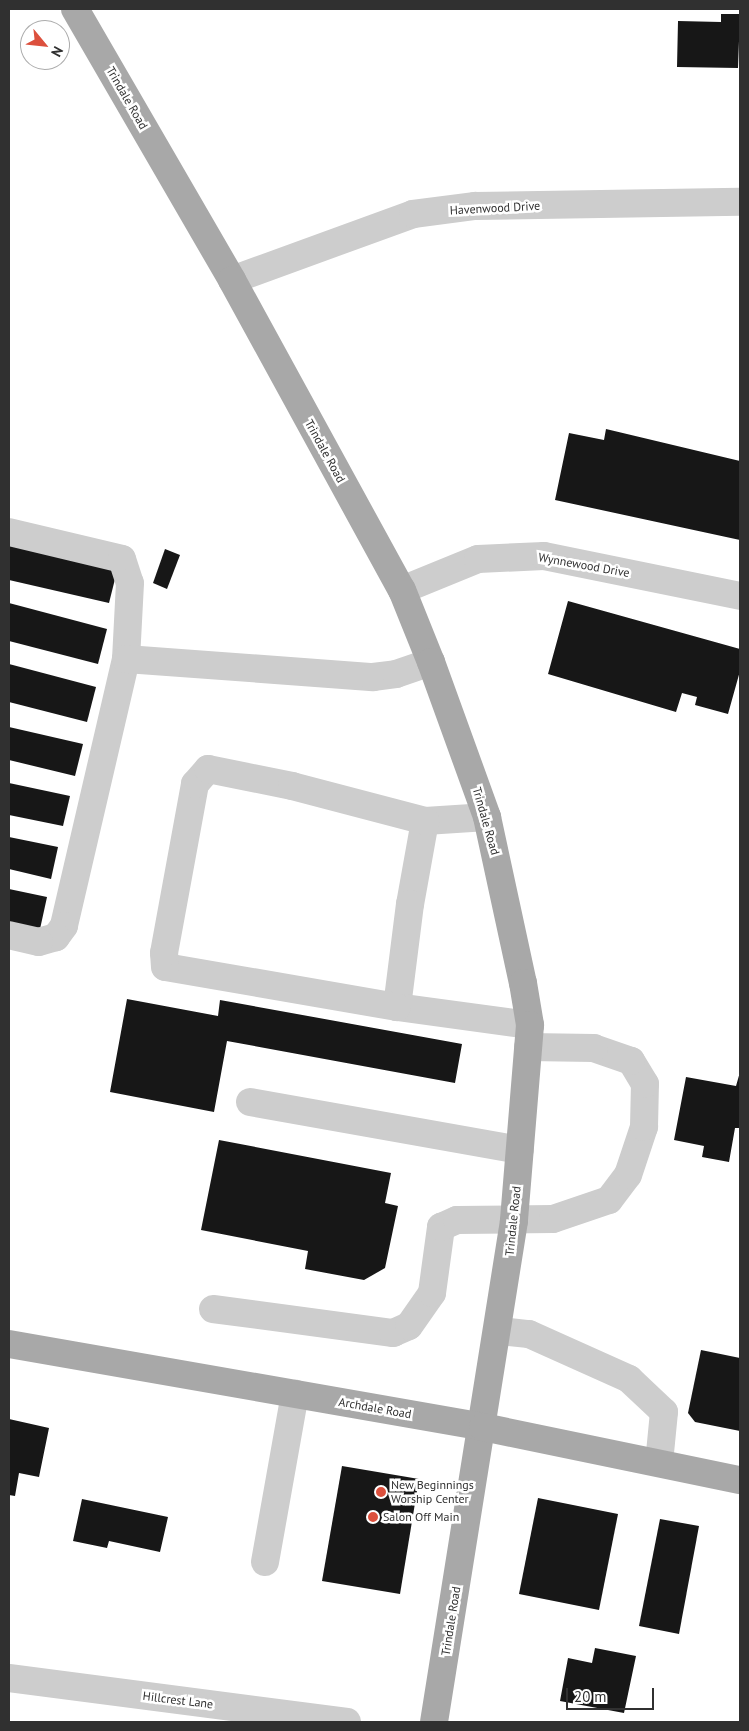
<!DOCTYPE html>
<html>
<head>
<meta charset="utf-8">
<style>
	body { margin:0 }
	#map { position:relative; width:749px; height:1731px; overflow:hidden; background:#fff; font-family:"PT Sans",sans-serif }
	div>[style] { position:absolute }
	.building>* { inset:0; background:#171717 }
	.minor>* { height:28px; margin:-14px; padding:0 14px; transform-origin:14px; border-radius:14px; background:#cdcdcd }
	.major>* { height:28px; margin:-14px; padding:0 14px; transform-origin:14px; border-radius:14px; background:#a8a8a8 }
	.dots>* { width:14px; height:14px; translate:-50% -50%; box-sizing:border-box; border:2px solid #fff; border-radius:50% }
	span { translate:-50% -50%; white-space:nowrap; text-align:center; line-height:1.15; -webkit-text-stroke:5px #fff; paint-order:stroke }
	.street-label { font-size:12px; color:#303030 }
	.poi-label { font-size:12px; color:#303030 }
	.left { translate:0 -50%; text-align:left }
	.frame { position:absolute; inset:0; border:10px solid #303030; pointer-events:none }
	.north { position:absolute; left:20px; top:20px; width:50px; height:50px; box-sizing:border-box; background:#fff; border:1px solid #acacac; border-radius:50%; rotate:118deg; font-size:14px; font-weight:700; line-height:20px; text-align:center; color:#303030 }
	.north::after { content:''; display:block; margin:auto; width:18px; height:22px; background:#dc503d; clip-path:polygon(50% 0,100% 100%,50% 72%,0 100%) }
	.scale { position:absolute; left:566px; top:1688px; width:88px; height:22px; box-sizing:border-box; border:2px solid #303030; border-top:0; padding-left:6px; font-size:15px; line-height:18px; white-space:nowrap; color:#303030; -webkit-text-stroke:4px #fff; paint-order:stroke }
</style>
</head>
<body>
<div id="map">
	<div class="building">
		<i style="clip-path:polygon(721px 14px,740px 14px,738px 68px,677px 67px,678px 21px,721px 22px)"></i>
		<i style="clip-path:polygon(606px 429px,740px 461px,740px 540px,555px 500px,569px 433px,604px 440px)"></i>
		<i style="clip-path:polygon(9px 541px,118px 567px,109px 603px,9px 580px)"></i>
		<i style="clip-path:polygon(165px 549px,180px 555px,167px 589px,153px 583px)"></i>
		<i style="clip-path:polygon(568px 601px,740px 649px,740px 671px,728px 714px,695px 705px,697px 697px,682px 693px,676px 712px,548px 674px)"></i>
		<i style="clip-path:polygon(9px 603px,107px 629px,98px 664px,9px 641px)"></i>
		<i style="clip-path:polygon(9px 664px,96px 687px,87px 722px,9px 702px)"></i>
		<i style="clip-path:polygon(9px 727px,83px 744px,75px 776px,9px 760px)"></i>
		<i style="clip-path:polygon(9px 783px,70px 796px,63px 826px,9px 815px)"></i>
		<i style="clip-path:polygon(9px 837px,58px 847px,51px 879px,9px 869px)"></i>
		<i style="clip-path:polygon(9px 889px,47px 897px,40px 929px,9px 922px)"></i>
		<i style="clip-path:polygon(127px 999px,218px 1016px,220px 1000px,462px 1044px,455px 1083px,227px 1041px,214px 1112px,110px 1092px)"></i>
		<i style="clip-path:polygon(740px 1072px,740px 1128px,735px 1128px,729px 1162px,702px 1157px,704px 1146px,674px 1140px,686px 1077px,736px 1086px)"></i>
		<i style="clip-path:polygon(219px 1140px,391px 1173px,385px 1203px,398px 1206px,385px 1268px,364px 1280px,305px 1269px,308px 1251px,201px 1230px)"></i>
		<i style="clip-path:polygon(701px 1350px,740px 1358px,740px 1431px,695px 1422px,688px 1413px)"></i>
		<i style="clip-path:polygon(9px 1419px,49px 1428px,39px 1477px,19px 1473px,15px 1496px,9px 1495px)"></i>
		<i style="clip-path:polygon(342px 1466px,419px 1479px,400px 1594px,322px 1581px)"></i>
		<i style="clip-path:polygon(538px 1498px,618px 1514px,599px 1610px,519px 1594px)"></i>
		<i style="clip-path:polygon(82px 1499px,168px 1517px,160px 1552px,109px 1541px,107px 1548px,73px 1541px)"></i>
		<i style="clip-path:polygon(660px 1519px,699px 1526px,679px 1634px,639px 1626px)"></i>
		<i style="clip-path:polygon(595px 1648px,636px 1656px,624px 1713px,560px 1701px,568px 1658px,592px 1663px)"></i>
	</div>
	<div class="minor">
		<i style="left:232px;top:280px;width:193px;rotate:-20deg"></i>
		<i style="left:413px;top:214px;width:63px;rotate:-7.4deg"></i>
		<i style="left:475px;top:206px;width:265px;rotate:-0.9deg"></i>
		<i style="left:9px;top:532px;width:116px;rotate:13.4deg"></i>
		<i style="left:122px;top:559px;width:25px;rotate:72deg"></i>
		<i style="left:130px;top:583px;width:76px;rotate:93deg"></i>
		<i style="left:126px;top:659px;width:274px;rotate:103.1deg"></i>
		<i style="left:64px;top:926px;width:14px;rotate:126deg"></i>
		<i style="left:56px;top:937px;width:18px;rotate:164deg"></i>
		<i style="left:39px;top:942px;width:31px;rotate:-167deg"></i>
		<i style="left:402px;top:590px;width:82px;rotate:-22.2deg"></i>
		<i style="left:478px;top:559px;width:66px;rotate:-2.6deg"></i>
		<i style="left:544px;top:556px;width:200px;rotate:11.5deg"></i>
		<i style="left:126px;top:659px;width:248px;rotate:4.2deg"></i>
		<i style="left:373px;top:677px;width:23px;rotate:-7deg"></i>
		<i style="left:396px;top:674px;width:37px;rotate:-19deg"></i>
		<i style="left:487px;top:817px;width:62px;rotate:176.3deg"></i>
		<i style="left:425px;top:821px;width:84px;rotate:100.2deg"></i>
		<i style="left:410px;top:904px;width:104px;rotate:97.2deg"></i>
		<i style="left:397px;top:1007px;width:134px;rotate:7.7deg"></i>
		<i style="left:397px;top:1007px;width:235px;rotate:-170.2deg"></i>
		<i style="left:165px;top:967px;width:14px;rotate:-94deg"></i>
		<i style="left:164px;top:953px;width:172px;rotate:-79.6deg"></i>
		<i style="left:195px;top:784px;width:20px;rotate:-49deg"></i>
		<i style="left:208px;top:769px;width:86px;rotate:11.4deg"></i>
		<i style="left:292px;top:786px;width:138px;rotate:14.7deg"></i>
		<i style="left:250px;top:1102px;width:274px;rotate:10.1deg"></i>
		<i style="left:213px;top:1309px;width:182px;rotate:7.6deg"></i>
		<i style="left:393px;top:1333px;width:17px;rotate:-24deg"></i>
		<i style="left:409px;top:1326px;width:40px;rotate:-55.1deg"></i>
		<i style="left:432px;top:1293px;width:67px;rotate:-82.2deg"></i>
		<i style="left:441px;top:1227px;width:17px;rotate:-24deg"></i>
		<i style="left:457px;top:1220px;width:96px;rotate:-0.6deg"></i>
		<i style="left:553px;top:1219px;width:59px;rotate:-18.7deg"></i>
		<i style="left:609px;top:1200px;width:31px;rotate:-53deg"></i>
		<i style="left:628px;top:1175px;width:51px;rotate:-71.6deg"></i>
		<i style="left:644px;top:1127px;width:43px;rotate:-88.7deg"></i>
		<i style="left:645px;top:1084px;width:27px;rotate:-121deg"></i>
		<i style="left:631px;top:1061px;width:39px;rotate:-161deg"></i>
		<i style="left:594px;top:1048px;width:66px;rotate:-179.1deg"></i>
		<i style="left:499px;top:1331px;width:30px;rotate:6deg"></i>
		<i style="left:529px;top:1334px;width:110px;rotate:24.2deg"></i>
		<i style="left:629px;top:1379px;width:48px;rotate:43.3deg"></i>
		<i style="left:664px;top:1412px;width:51px;rotate:95.6deg"></i>
		<i style="left:265px;top:1562px;width:171px;rotate:-79.9deg"></i>
		<i style="left:9px;top:1678px;width:341px;rotate:7.4deg"></i>
	</div>
	<div class="major">
		<i style="left:75px;top:9px;width:313px;rotate:59.9deg"></i>
		<i style="left:232px;top:280px;width:354px;rotate:61.3deg"></i>
		<i style="left:402px;top:590px;width:78px;rotate:68.1deg"></i>
		<i style="left:431px;top:662px;width:165px;rotate:70.1deg"></i>
		<i style="left:487px;top:817px;width:170px;rotate:77.8deg"></i>
		<i style="left:523px;top:983px;width:43px;rotate:80.5deg"></i>
		<i style="left:530px;top:1025px;width:197px;rotate:94.7deg"></i>
		<i style="left:514px;top:1221px;width:507px;rotate:99.07deg"></i>
		<i style="left:9px;top:1344px;width:481px;rotate:9.9deg"></i>
		<i style="left:483px;top:1427px;width:262px;rotate:11.7deg"></i>
	</div>
	<div class="dots">
		<i style="left:381px;top:1492px;background:#dc503d"></i>
		<i style="left:373px;top:1517px;background:#dc503d"></i>
	</div>
	<div class="street-label">
		<span style="left:127px;top:98px;rotate:60deg">Trindale Road</span>
		<span style="left:495px;top:208px;rotate:-3deg">Havenwood Drive</span>
		<span style="left:325px;top:451px;rotate:61deg">Trindale Road</span>
		<span style="left:584px;top:565px;rotate:10deg">Wynnewood Drive</span>
		<span style="left:486px;top:821px;rotate:74deg">Trindale Road</span>
		<span style="left:513px;top:1221px;rotate:-84deg">Trindale Road</span>
		<span style="left:375px;top:1408px;rotate:10deg">Archdale Road</span>
		<span style="left:451px;top:1621px;rotate:-81deg">Trindale Road</span>
		<span style="left:178px;top:1700px;rotate:7deg">Hillcrest Lane</span>
	</div>
	<div class="poi-label">
		<span class="left" style="left:391px;top:1492px">New Beginnings<br>Worship Center</span>
		<span class="left" style="left:383px;top:1517px">Salon Off Main</span>
	</div>
	<div class="frame"></div>
	<div class="north">N</div>
	<div class="scale">20 m</div>
</div>
</body>
</html>
